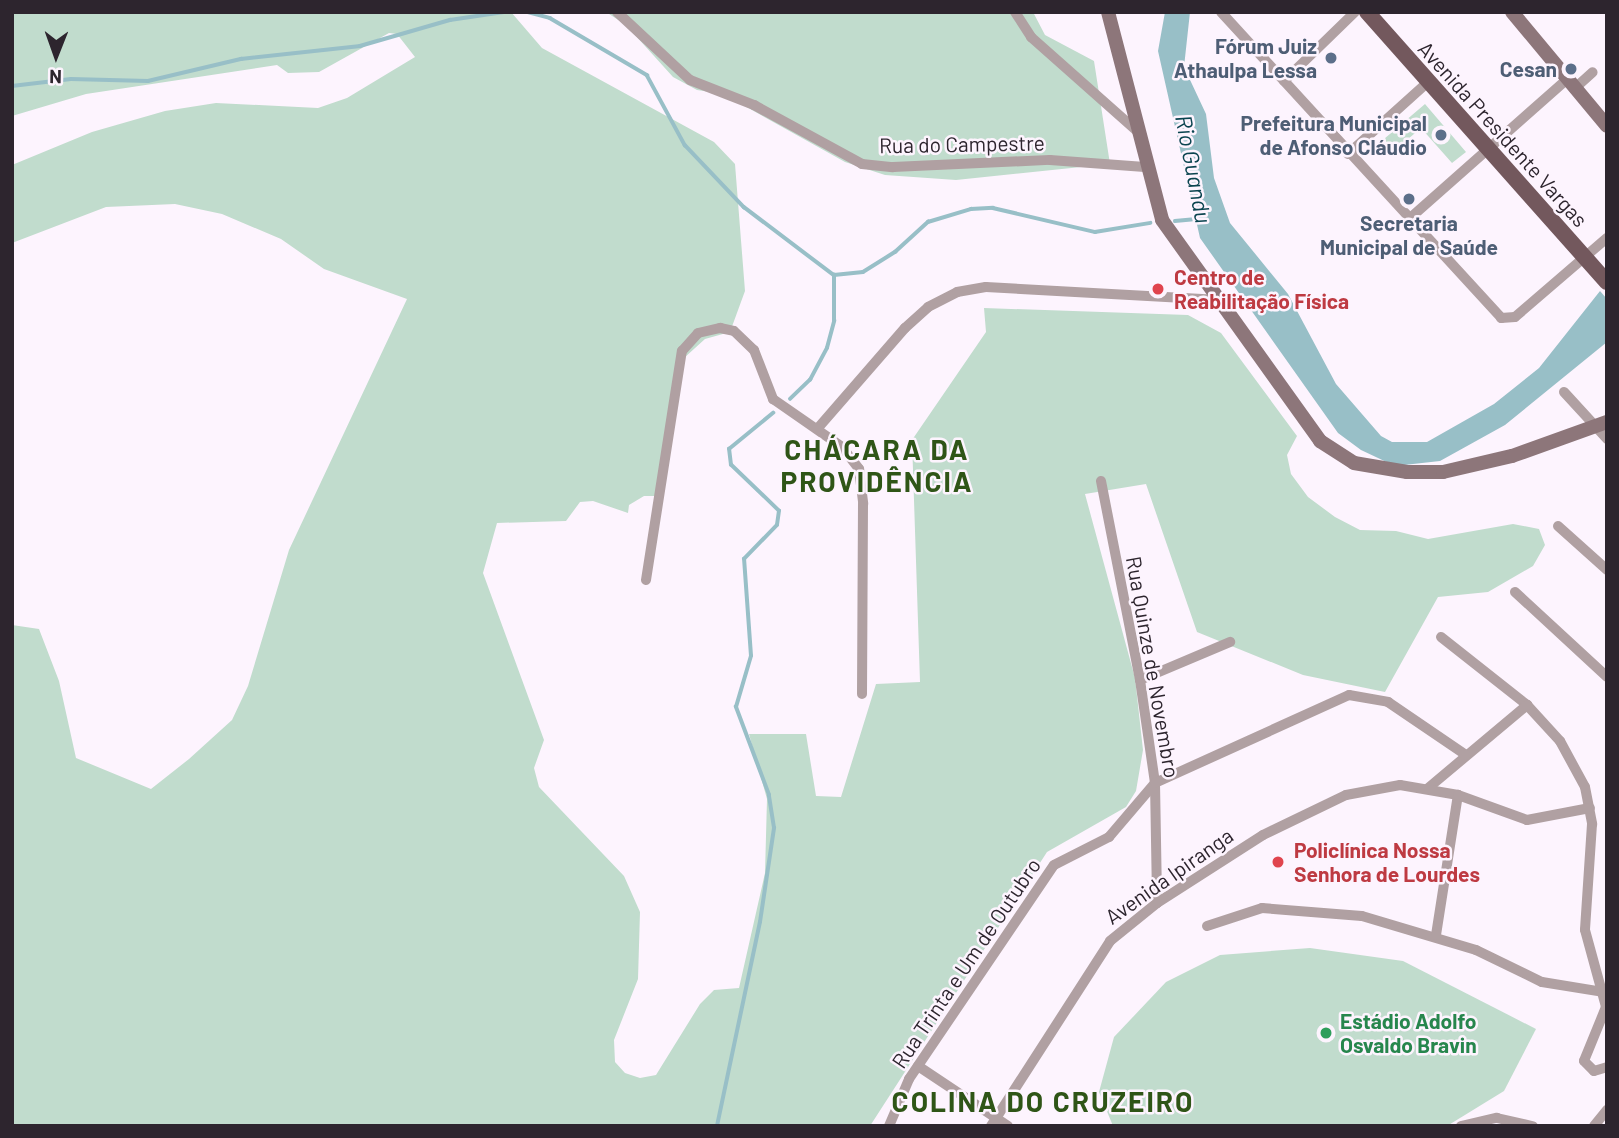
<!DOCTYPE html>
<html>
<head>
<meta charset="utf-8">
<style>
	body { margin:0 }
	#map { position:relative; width:1619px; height:1138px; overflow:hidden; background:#fdf4fe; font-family:Barlow,sans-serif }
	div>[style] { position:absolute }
	.green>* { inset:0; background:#c1dccd }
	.water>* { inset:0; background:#98bfc7 }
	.stream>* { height:3.5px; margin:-1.75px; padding:0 1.75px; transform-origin:1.75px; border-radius:1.75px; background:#98bfc7 }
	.street>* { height:10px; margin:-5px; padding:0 5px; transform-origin:5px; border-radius:5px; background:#b0a0a2 }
	.secondary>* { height:14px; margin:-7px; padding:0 7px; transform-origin:7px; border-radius:7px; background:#8d767a }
	.primary>* { height:16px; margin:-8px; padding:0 8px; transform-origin:8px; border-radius:8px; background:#73585d }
	.dots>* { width:19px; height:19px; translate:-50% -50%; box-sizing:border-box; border:4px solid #fdf4fe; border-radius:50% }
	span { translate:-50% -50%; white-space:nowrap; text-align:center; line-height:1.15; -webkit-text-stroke:5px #fdf4fe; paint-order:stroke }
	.service-label { font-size:21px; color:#4e5e75; font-weight:700 }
	.right { translate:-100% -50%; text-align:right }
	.street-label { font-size:21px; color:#2d252e }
	.health-label { font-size:21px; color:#be3a42; font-weight:700 }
	.left { translate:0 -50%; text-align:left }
	.leisure-label { font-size:21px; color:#27864d; font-weight:700 }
	.water-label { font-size:23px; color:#0a444f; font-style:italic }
	.district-label { font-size:28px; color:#2f5517; font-weight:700; letter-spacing:2px }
	.frame { position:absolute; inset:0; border:14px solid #2d252e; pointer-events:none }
	.north { position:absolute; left:21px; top:21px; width:70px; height:70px; -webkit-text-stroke:5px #fdf4fe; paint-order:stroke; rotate:181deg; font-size:19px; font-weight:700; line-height:28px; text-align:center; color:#2d252e }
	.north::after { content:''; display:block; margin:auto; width:24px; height:32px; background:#2d252e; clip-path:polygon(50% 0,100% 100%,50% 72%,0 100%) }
</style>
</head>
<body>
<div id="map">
	<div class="green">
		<i style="clip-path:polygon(12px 12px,511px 12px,542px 48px,714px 142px,735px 164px,745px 291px,730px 332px,705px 339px,684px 358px,663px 496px,644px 496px,629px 505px,628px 513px,593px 501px,580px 502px,566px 521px,497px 523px,483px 573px,544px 740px,534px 768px,539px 787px,624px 876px,640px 912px,638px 979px,614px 1040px,615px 1062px,625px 1073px,640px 1078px,656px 1075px,700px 1004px,714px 990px,739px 988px,765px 873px,767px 799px,749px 734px,806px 734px,816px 796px,841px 797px,876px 684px,920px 682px,912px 440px,986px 332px,984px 308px,1188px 315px,1221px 333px,1297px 436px,1287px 455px,1291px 474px,1308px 497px,1335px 517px,1360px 530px,1396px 531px,1428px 539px,1513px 524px,1539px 529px,1545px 545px,1533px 566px,1488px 592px,1438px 597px,1385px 692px,1303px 675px,1197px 632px,1146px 484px,1085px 494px,1135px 678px,1143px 750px,1136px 791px,1126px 807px,1047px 852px,870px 1126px,12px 1126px,12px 625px,39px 629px,59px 681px,76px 758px,151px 789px,189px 759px,232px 720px,248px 686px,289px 550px,407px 299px,324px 269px,281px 239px,222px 214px,175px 204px,106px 207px,12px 243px,12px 165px,92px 132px,165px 111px,216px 103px,318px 108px,347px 98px,415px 57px,397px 34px,389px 33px,319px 72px,288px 73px,277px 65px,86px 94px,12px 116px)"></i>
		<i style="clip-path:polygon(606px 12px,1033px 12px,1045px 35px,1094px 61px,1110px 164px,956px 180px,885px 175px,845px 162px,723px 94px,697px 90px,673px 77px,626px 25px)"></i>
		<i style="clip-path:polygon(1425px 104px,1466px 152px,1452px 163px,1421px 128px,1394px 151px,1384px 139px)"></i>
		<i style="clip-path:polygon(1310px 948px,1403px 961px,1536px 1029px,1504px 1091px,1447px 1126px,1113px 1126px,1099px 1092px,1114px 1037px,1166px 982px,1220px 955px)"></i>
	</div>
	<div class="water">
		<i style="clip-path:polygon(1165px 12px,1190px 12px,1184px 67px,1206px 114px,1214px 178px,1230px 223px,1288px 294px,1336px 384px,1381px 436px,1392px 442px,1427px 442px,1494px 404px,1539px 368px,1600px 291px,1607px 299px,1607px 342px,1505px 425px,1440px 461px,1395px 466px,1361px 450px,1338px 433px,1200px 238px,1158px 51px)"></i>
	</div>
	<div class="stream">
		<i style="left:528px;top:12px;width:23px;rotate:15deg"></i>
		<i style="left:550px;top:18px;width:113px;rotate:30.4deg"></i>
		<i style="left:647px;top:75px;width:80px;rotate:61.5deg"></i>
		<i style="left:685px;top:145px;width:86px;rotate:46.4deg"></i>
		<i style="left:744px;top:207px;width:113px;rotate:37.1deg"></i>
		<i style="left:834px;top:275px;width:29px;rotate:-6deg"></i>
		<i style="left:863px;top:272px;width:38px;rotate:-32deg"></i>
		<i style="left:895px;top:252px;width:45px;rotate:-42.3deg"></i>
		<i style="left:928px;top:222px;width:45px;rotate:-16.8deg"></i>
		<i style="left:971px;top:209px;width:22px;rotate:-3deg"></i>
		<i style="left:993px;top:208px;width:105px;rotate:13.2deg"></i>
		<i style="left:1095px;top:232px;width:56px;rotate:-9.3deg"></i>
		<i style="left:12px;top:86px;width:59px;rotate:-6.8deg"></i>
		<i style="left:71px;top:79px;width:77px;rotate:1.5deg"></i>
		<i style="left:148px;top:81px;width:96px;rotate:-13.3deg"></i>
		<i style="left:241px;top:59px;width:120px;rotate:-6.2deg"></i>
		<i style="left:360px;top:46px;width:94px;rotate:-16.1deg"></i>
		<i style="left:450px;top:20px;width:56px;rotate:-8.3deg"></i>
		<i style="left:1175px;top:221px;width:24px;rotate:-5deg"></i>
		<i style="left:790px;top:399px;width:28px;rotate:-44deg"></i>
		<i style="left:810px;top:380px;width:36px;rotate:-62deg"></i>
		<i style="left:827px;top:348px;width:28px;rotate:-75deg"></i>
		<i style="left:834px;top:321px;width:46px;rotate:-90deg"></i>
		<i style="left:717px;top:1126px;width:208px;rotate:-78.1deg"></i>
		<i style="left:760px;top:922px;width:95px;rotate:-81.5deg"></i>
		<i style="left:774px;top:828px;width:33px;rotate:-99deg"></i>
		<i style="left:769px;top:795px;width:94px;rotate:-110.6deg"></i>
		<i style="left:736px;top:707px;width:53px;rotate:-73.6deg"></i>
		<i style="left:751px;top:656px;width:97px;rotate:-94.1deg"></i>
		<i style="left:744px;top:559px;width:47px;rotate:-45.9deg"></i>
		<i style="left:777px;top:525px;width:14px;rotate:-82deg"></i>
		<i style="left:779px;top:511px;width:66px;rotate:-136.2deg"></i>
		<i style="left:731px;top:465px;width:16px;rotate:-97deg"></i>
		<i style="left:729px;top:449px;width:57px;rotate:-39.3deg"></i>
	</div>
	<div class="street">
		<i style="left:617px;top:12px;width:100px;rotate:43deg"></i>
		<i style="left:690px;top:80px;width:69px;rotate:21.3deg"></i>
		<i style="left:754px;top:105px;width:123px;rotate:28.6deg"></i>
		<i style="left:862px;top:164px;width:31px;rotate:6deg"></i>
		<i style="left:893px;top:167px;width:157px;rotate:-2.6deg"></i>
		<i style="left:1050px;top:160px;width:95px;rotate:4.2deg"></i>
		<i style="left:1015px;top:12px;width:30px;rotate:57deg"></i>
		<i style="left:1031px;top:37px;width:144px;rotate:41.6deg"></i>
		<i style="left:1221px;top:12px;width:415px;rotate:47.5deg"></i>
		<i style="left:1501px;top:318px;width:14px;rotate:-4deg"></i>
		<i style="left:1515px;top:317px;width:121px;rotate:-40.7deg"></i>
		<i style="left:1284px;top:81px;width:99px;rotate:-44.2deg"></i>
		<i style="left:1574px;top:89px;width:25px;rotate:-42deg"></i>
		<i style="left:1348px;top:154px;width:108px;rotate:-42deg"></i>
		<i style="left:1409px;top:219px;width:211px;rotate:-41.5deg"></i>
		<i style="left:1564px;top:392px;width:64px;rotate:47.5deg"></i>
		<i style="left:818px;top:428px;width:133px;rotate:-49deg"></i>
		<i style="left:905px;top:328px;width:31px;rotate:-42deg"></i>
		<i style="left:928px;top:307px;width:33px;rotate:-27deg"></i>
		<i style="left:957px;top:292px;width:29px;rotate:-10deg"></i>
		<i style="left:986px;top:287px;width:230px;rotate:3.2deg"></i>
		<i style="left:1101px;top:481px;width:203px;rotate:78.9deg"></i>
		<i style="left:1140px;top:680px;width:104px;rotate:81.7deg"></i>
		<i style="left:1155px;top:783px;width:120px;rotate:89deg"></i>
		<i style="left:1558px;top:526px;width:66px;rotate:41.9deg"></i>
		<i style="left:646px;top:580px;width:232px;rotate:-81.1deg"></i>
		<i style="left:682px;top:351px;width:24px;rotate:-48deg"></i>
		<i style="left:698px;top:333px;width:23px;rotate:-13deg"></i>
		<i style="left:720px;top:328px;width:14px;rotate:12deg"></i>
		<i style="left:734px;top:331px;width:28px;rotate:44deg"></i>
		<i style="left:754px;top:350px;width:53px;rotate:68.8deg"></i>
		<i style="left:773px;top:399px;width:84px;rotate:34.8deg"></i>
		<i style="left:842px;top:447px;width:28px;rotate:52deg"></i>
		<i style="left:859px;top:469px;width:35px;rotate:83deg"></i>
		<i style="left:863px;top:504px;width:190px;rotate:90.3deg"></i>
		<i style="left:1515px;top:592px;width:125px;rotate:42.7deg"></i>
		<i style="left:1441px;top:637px;width:110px;rotate:38.3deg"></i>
		<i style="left:1527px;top:705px;width:49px;rotate:47.5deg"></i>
		<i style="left:1560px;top:741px;width:52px;rotate:61.5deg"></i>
		<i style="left:1585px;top:787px;width:38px;rotate:79deg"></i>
		<i style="left:1592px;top:824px;width:106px;rotate:93.8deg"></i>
		<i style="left:1585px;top:930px;width:80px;rotate:74.7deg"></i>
		<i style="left:1606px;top:1007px;width:58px;rotate:112.2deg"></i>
		<i style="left:1584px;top:1061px;width:14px;rotate:45deg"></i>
		<i style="left:1594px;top:1071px;width:14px;rotate:-17deg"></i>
		<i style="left:1140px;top:680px;width:98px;rotate:-22.9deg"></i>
		<i style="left:1427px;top:789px;width:131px;rotate:-40deg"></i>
		<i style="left:1207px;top:926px;width:58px;rotate:-18.1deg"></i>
		<i style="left:1262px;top:908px;width:100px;rotate:4.6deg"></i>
		<i style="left:1362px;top:916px;width:119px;rotate:16.6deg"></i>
		<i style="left:1476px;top:950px;width:73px;rotate:25.9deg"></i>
		<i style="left:1542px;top:982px;width:63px;rotate:9.2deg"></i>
		<i style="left:1436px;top:935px;width:142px;rotate:-81.1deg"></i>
		<i style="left:918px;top:1066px;width:108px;rotate:33.7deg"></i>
		<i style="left:889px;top:1126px;width:51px;rotate:-66.9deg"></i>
		<i style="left:909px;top:1079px;width:258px;rotate:-55.9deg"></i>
		<i style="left:1054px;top:865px;width:62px;rotate:-27deg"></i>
		<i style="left:1109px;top:837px;width:71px;rotate:-49.6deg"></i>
		<i style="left:1155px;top:783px;width:213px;rotate:-24.4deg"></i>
		<i style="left:1349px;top:695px;width:40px;rotate:10deg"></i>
		<i style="left:1388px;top:702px;width:94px;rotate:34.2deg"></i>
		<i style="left:991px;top:1126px;width:220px;rotate:-57.2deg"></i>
		<i style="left:1110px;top:941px;width:60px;rotate:-39deg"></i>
		<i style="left:1157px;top:903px;width:126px;rotate:-32.7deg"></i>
		<i style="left:1263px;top:835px;width:92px;rotate:-25.7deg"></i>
		<i style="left:1346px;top:795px;width:55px;rotate:-10.5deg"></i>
		<i style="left:1400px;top:785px;width:59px;rotate:9.8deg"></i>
		<i style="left:1458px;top:795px;width:73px;rotate:19.9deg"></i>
		<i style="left:1527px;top:820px;width:64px;rotate:-10.8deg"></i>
		<i style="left:1461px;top:1126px;width:37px;rotate:-13deg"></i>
		<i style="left:1497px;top:1118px;width:37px;rotate:13deg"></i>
		<i style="left:1594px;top:1126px;width:21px;rotate:-51deg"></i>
	</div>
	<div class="secondary">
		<i style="left:1108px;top:12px;width:215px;rotate:75.4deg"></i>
		<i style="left:1162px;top:220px;width:272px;rotate:54.4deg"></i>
		<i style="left:1320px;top:441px;width:40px;rotate:32.9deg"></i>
		<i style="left:1354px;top:463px;width:54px;rotate:9.6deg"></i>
		<i style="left:1407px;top:472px;width:36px"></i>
		<i style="left:1443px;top:472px;width:71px;rotate:-13.1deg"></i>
		<i style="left:1512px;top:456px;width:101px;rotate:-19.7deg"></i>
		<i style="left:1512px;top:12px;width:148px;rotate:50.2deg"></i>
	</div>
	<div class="primary">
		<i style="left:1367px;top:12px;width:361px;rotate:48.4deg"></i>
	</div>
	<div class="dots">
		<i style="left:1331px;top:58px;background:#5c6f8a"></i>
		<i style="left:1571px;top:69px;background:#5c6f8a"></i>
		<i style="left:1441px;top:135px;background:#5c6f8a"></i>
		<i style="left:1409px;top:199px;background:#5c6f8a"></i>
		<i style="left:1158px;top:289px;background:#e0444e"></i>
		<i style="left:1278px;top:862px;background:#e0444e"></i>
		<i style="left:1326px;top:1033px;background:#2e9e5b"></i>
	</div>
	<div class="service-label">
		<span class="right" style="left:1317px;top:58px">Fórum Juiz<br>Athaulpa Lessa</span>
		<span class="right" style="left:1557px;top:69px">Cesan</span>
		<span class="right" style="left:1427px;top:135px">Prefeitura Municipal<br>de Afonso Cláudio</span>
		<span style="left:1409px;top:235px">Secretaria<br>Municipal de Saúde</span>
	</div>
	<div class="street-label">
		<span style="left:1503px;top:134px;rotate:48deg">Avenida Presidente Vargas</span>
		<span style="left:962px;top:144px;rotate:-1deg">Rua do Campestre</span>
		<span style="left:1153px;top:667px;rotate:80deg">Rua Quinze de Novembro</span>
		<span style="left:1169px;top:876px;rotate:-35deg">Avenida Ipiranga</span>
		<span style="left:966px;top:963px;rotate:-56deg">Rua Trinta e Um de Outubro</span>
	</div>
	<div class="health-label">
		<span class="left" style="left:1174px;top:289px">Centro de<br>Reabilitação Física</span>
		<span class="left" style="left:1294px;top:862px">Policlínica Nossa<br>Senhora de Lourdes</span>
	</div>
	<div class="leisure-label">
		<span class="left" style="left:1340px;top:1033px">Estádio Adolfo<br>Osvaldo Bravin</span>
	</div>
	<div class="water-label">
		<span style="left:1194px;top:169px;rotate:79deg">Rio Guandu</span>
	</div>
	<div class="district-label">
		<span style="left:877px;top:465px">CHÁCARA DA<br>PROVIDÊNCIA</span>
		<span style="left:1043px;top:1101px">COLINA DO CRUZEIRO</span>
	</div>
	<div class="frame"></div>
	<div class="north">N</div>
</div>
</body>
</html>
